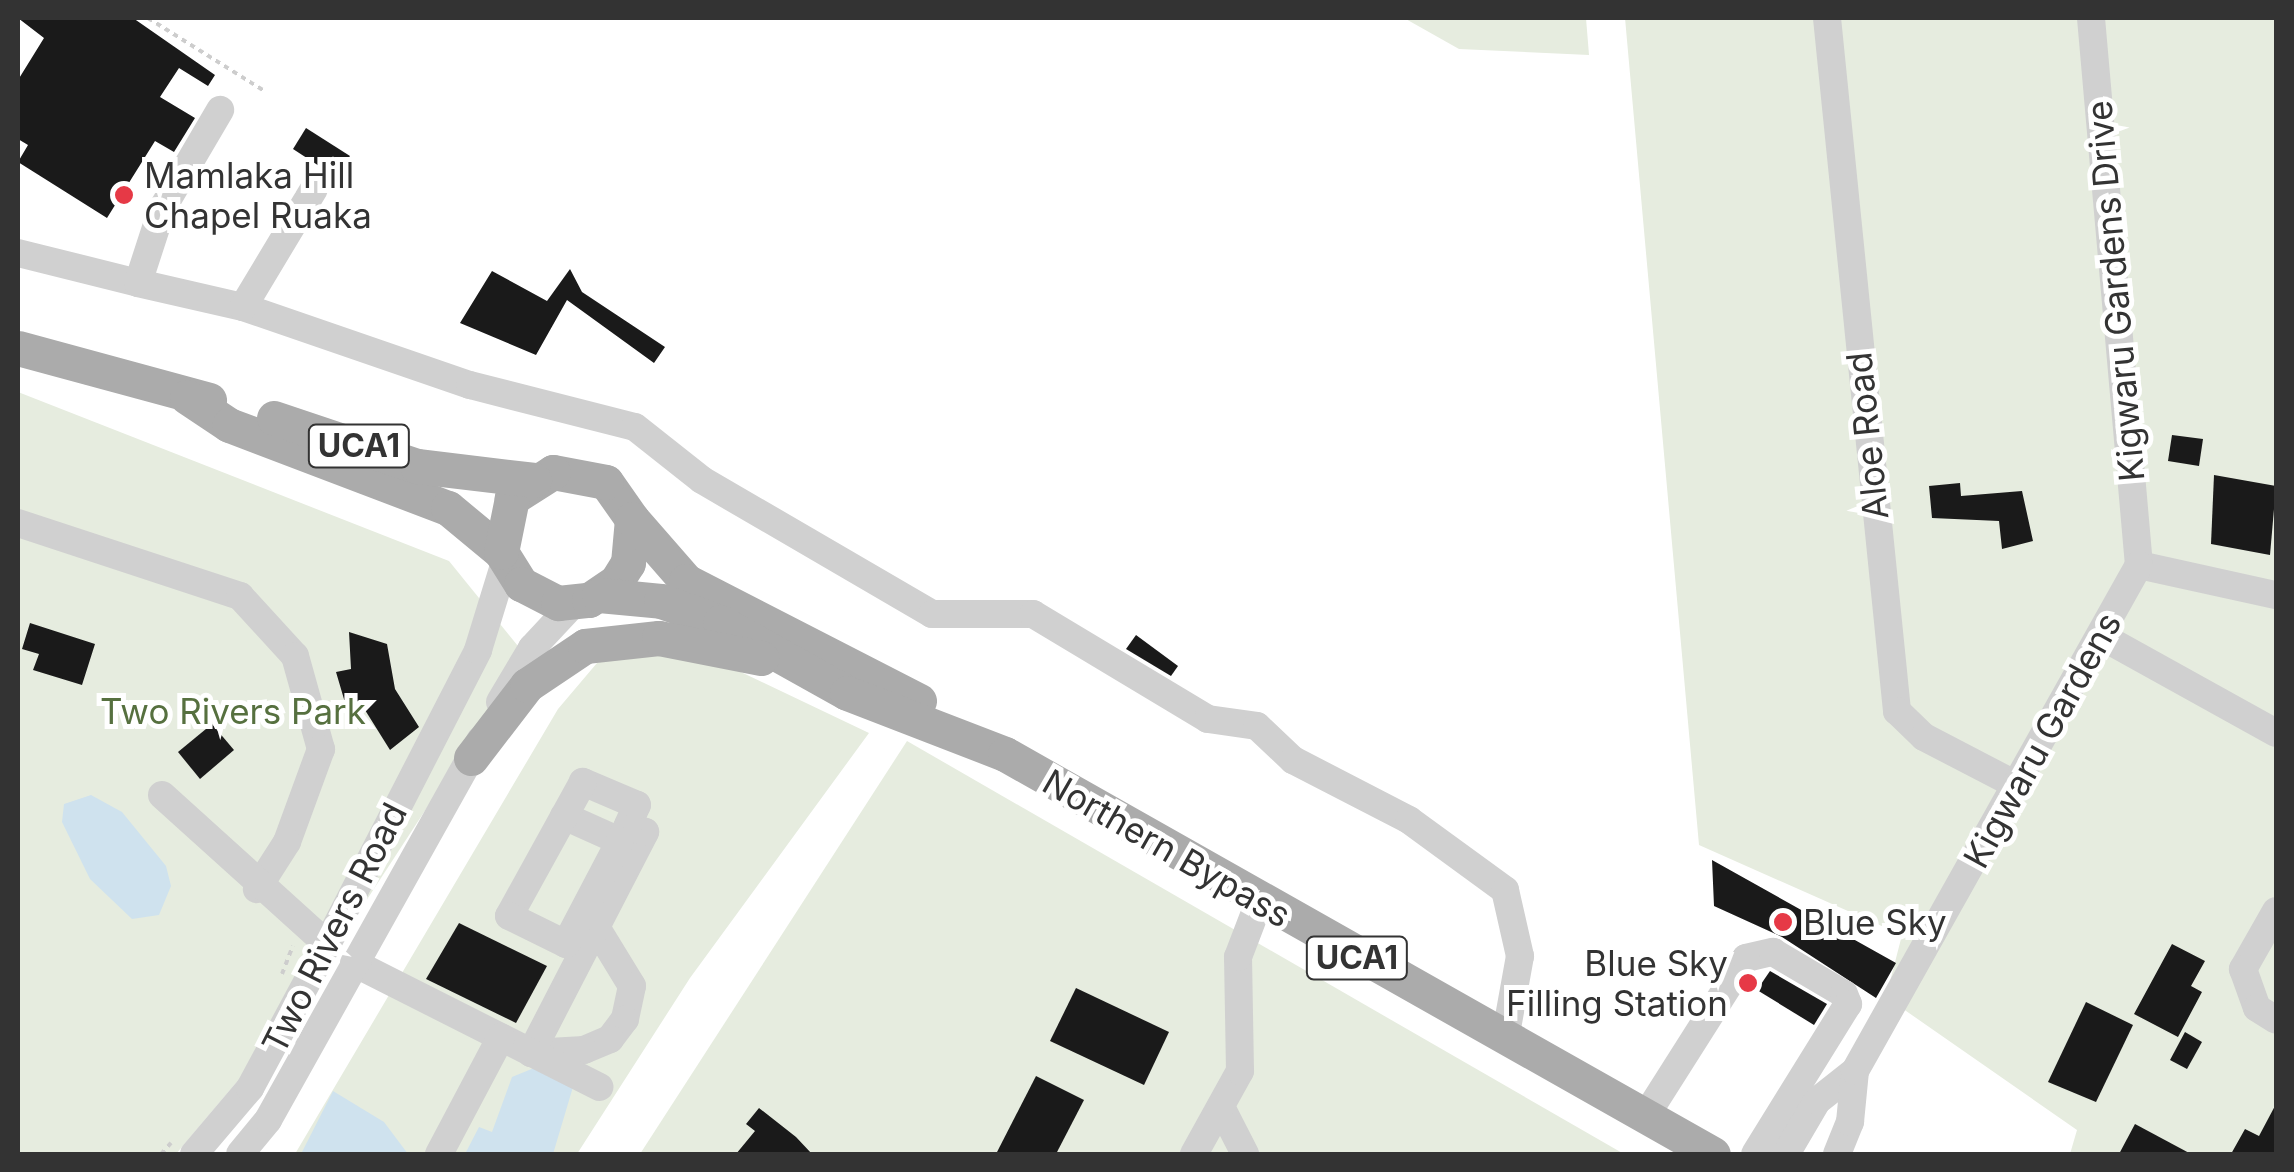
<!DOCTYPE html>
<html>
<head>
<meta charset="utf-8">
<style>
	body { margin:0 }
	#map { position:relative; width:2294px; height:1172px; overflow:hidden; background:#fff; font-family:Inter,sans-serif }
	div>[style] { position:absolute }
	.green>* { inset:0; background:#e6ecdf }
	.water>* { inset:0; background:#cfe2ee }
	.building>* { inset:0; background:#1a1a1a }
	.path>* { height:4px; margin-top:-2px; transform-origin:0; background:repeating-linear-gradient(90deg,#cdcdcd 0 5px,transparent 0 10px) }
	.minor>* { height:28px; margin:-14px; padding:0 14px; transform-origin:14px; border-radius:14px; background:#d0d0d0 }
	.major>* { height:35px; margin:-17.5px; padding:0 17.5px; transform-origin:17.5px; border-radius:17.5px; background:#ababab }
	.dots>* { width:28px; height:28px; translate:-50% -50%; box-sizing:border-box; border:5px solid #fff; border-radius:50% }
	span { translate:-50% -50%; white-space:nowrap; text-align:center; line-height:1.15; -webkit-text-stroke:10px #fff; paint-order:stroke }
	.shield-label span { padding:2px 8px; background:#fff; border:2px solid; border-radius:8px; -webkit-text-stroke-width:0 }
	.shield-label { font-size:32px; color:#333; font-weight:700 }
	.poi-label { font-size:35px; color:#333 }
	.left { translate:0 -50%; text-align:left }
	.right { translate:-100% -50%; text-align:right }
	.street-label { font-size:35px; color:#333 }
	.park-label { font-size:35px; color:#56703f }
	.frame { position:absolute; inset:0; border:20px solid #333; pointer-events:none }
</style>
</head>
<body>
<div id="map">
	<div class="green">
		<i style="clip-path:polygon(1404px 18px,1586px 18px,1589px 55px,1459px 49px)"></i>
		<i style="clip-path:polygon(1625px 18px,2276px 18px,2276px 1154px,2070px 1154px,2077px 1130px,1886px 997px,1902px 935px,1699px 845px)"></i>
		<i style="clip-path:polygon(18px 392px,449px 561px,526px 656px,285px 1025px,176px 1154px,18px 1154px)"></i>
		<i style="clip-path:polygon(639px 650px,724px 664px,869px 733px,690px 978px,577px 1154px,295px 1154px,558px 709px,597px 663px)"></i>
		<i style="clip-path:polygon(907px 741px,1624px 1154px,640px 1154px)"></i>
	</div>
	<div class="water">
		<i style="clip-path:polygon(91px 795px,122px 812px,166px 866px,171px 886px,159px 915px,132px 919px,90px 879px,62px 822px,64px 804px)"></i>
		<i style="clip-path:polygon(534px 1068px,573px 1087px,553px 1154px,465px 1154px,479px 1127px,492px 1132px,512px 1077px)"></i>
		<i style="clip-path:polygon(333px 1091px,384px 1122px,408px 1154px,301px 1154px)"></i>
	</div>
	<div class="building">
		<i style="clip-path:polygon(18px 18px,133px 18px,215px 75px,208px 86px,179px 68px,160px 97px,195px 118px,174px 152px,155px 141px,107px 218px,18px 162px,28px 145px,18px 139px,18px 80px,44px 38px)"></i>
		<i style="clip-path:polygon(306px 128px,350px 156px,336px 177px,293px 149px)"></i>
		<i style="clip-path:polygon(570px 269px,582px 292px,665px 347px,654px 363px,567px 300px,536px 355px,460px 323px,492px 271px,547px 301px)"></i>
		<i style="clip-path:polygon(2172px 435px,2203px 439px,2199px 466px,2168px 461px)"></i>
		<i style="clip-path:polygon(2214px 475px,2276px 486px,2270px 555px,2211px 544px)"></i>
		<i style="clip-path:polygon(1960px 483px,1961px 496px,2022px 491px,2033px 541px,2002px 549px,1999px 521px,1932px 518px,1929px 486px)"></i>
		<i style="clip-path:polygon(30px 623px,95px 644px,82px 685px,33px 670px,39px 654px,22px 649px)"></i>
		<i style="clip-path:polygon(349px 632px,387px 644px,395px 689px,419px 727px,390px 750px,360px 702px,346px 706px,336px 672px,351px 669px)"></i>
		<i style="clip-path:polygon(1136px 635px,1178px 666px,1171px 676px,1126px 649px)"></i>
		<i style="clip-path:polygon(212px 724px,234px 750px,200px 779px,178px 752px)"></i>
		<i style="clip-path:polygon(1712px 860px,1896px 963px,1876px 998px,1782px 937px,1714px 906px)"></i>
		<i style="clip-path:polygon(459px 923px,547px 966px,516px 1023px,426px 979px)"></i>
		<i style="clip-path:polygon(2172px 944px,2205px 961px,2191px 986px,2202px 992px,2178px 1037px,2134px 1014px)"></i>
		<i style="clip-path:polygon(1770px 971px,1827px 1004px,1814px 1025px,1757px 990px)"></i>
		<i style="clip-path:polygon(1076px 988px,1169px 1032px,1144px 1085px,1050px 1041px)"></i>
		<i style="clip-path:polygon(2086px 1002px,2133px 1025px,2096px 1102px,2048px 1082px)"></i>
		<i style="clip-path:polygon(2185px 1032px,2202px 1042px,2187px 1069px,2170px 1060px)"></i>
		<i style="clip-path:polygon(1036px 1076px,1084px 1100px,1056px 1154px,996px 1154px)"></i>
		<i style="clip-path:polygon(2276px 1104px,2276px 1154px,2231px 1154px,2245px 1129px,2259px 1136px)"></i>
		<i style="clip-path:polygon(759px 1108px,796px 1137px,812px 1154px,736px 1154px,755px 1131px,746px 1124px)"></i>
		<i style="clip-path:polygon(2135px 1124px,2191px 1154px,2119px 1154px)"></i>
	</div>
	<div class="path">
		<i style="left:148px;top:18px;width:136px;rotate:32.1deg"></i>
		<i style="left:282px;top:974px;width:30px;rotate:-69deg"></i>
		<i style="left:161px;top:1154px;width:15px;rotate:-48deg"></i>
	</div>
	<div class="minor">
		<i style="left:1827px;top:18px;width:697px;rotate:84.23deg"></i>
		<i style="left:1897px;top:711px;width:37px;rotate:44deg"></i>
		<i style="left:1924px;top:737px;width:106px;rotate:27.5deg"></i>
		<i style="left:2091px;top:18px;width:549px;rotate:84.99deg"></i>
		<i style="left:18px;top:253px;width:124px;rotate:14deg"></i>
		<i style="left:138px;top:283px;width:78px;rotate:-72deg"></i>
		<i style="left:162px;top:209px;width:115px;rotate:-59.6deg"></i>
		<i style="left:138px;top:283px;width:108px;rotate:12.9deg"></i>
		<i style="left:243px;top:307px;width:240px;rotate:19deg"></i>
		<i style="left:470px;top:385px;width:170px;rotate:14.3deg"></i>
		<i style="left:635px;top:427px;width:85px;rotate:38.3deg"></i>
		<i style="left:702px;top:480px;width:266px;rotate:30.2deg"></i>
		<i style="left:932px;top:614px;width:101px"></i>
		<i style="left:1033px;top:614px;width:204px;rotate:31deg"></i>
		<i style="left:1208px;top:719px;width:49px;rotate:8.1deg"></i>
		<i style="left:1257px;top:726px;width:50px;rotate:43.4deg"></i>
		<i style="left:1293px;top:760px;width:131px;rotate:27.3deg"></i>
		<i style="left:1409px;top:820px;width:119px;rotate:36.1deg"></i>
		<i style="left:1505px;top:890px;width:68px;rotate:77.2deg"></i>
		<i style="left:1520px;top:956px;width:84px;rotate:100.2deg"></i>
		<i style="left:243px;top:307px;width:138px;rotate:-59deg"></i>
		<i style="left:18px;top:523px;width:234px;rotate:18.2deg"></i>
		<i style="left:240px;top:596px;width:81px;rotate:47.5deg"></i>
		<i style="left:295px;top:656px;width:97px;rotate:74.4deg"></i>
		<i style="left:321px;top:749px;width:99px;rotate:110.1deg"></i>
		<i style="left:287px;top:842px;width:56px;rotate:122.6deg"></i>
		<i style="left:2139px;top:565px;width:140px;rotate:12.4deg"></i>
		<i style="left:2101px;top:636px;width:200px;rotate:29deg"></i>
		<i style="left:500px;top:702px;width:63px;rotate:-59.3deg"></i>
		<i style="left:532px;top:648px;width:60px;rotate:-47deg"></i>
		<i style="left:162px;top:795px;width:222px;rotate:42.1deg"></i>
		<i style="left:564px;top:816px;width:61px;rotate:24.1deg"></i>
		<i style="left:620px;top:841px;width:16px;rotate:-63deg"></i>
		<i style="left:2276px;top:911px;width:67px;rotate:119.6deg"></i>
		<i style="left:2243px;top:969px;width:41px;rotate:70.3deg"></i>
		<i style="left:2257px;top:1008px;width:22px;rotate:32deg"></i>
		<i style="left:596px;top:927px;width:69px;rotate:58.6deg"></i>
		<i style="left:632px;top:986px;width:34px;rotate:102deg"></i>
		<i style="left:625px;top:1019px;width:25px;rotate:127deg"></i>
		<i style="left:610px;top:1039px;width:28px;rotate:157deg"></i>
		<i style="left:584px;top:1050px;width:53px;rotate:176.8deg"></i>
		<i style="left:531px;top:1053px;width:249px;rotate:-62.7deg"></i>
		<i style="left:645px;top:832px;width:18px;rotate:-158deg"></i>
		<i style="left:628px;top:825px;width:22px;rotate:-66deg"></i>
		<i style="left:637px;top:805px;width:59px;rotate:-156.9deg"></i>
		<i style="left:583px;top:782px;width:153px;rotate:118.9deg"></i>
		<i style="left:509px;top:916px;width:64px;rotate:26.2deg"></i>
		<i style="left:566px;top:944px;width:116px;rotate:-62.3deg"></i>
		<i style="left:354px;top:963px;width:275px;rotate:26.8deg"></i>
		<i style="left:1221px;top:1107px;width:53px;rotate:62.9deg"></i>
		<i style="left:1645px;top:1117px;width:188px;rotate:-57.6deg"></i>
		<i style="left:1746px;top:958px;width:28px;rotate:-13deg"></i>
		<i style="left:1773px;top:952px;width:82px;rotate:30.6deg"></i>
		<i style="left:1844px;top:994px;width:11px;rotate:68deg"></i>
		<i style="left:1848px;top:1004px;width:176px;rotate:121.8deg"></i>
		<i style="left:194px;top:1154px;width:87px;rotate:-49.7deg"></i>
		<i style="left:250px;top:1088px;width:150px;rotate:-61.7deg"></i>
		<i style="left:321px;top:956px;width:344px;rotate:-62.8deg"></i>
		<i style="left:478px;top:650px;width:92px;rotate:-72.9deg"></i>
		<i style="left:240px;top:1154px;width:44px;rotate:-50.5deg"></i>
		<i style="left:268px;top:1120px;width:435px;rotate:-60.8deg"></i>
		<i style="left:439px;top:1154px;width:132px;rotate:-62.1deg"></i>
		<i style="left:1194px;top:1154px;width:95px;rotate:-61deg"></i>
		<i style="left:1240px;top:1071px;width:114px;rotate:-91deg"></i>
		<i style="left:1238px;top:957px;width:59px;rotate:-69.1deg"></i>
		<i style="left:1786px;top:1154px;width:61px;rotate:-59.7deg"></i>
		<i style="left:1817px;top:1101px;width:48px;rotate:-38.3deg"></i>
		<i style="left:1837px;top:1154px;width:35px;rotate:-68deg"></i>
		<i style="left:1850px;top:1122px;width:51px;rotate:-84.4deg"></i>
		<i style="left:1855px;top:1071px;width:580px;rotate:-60.7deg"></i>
	</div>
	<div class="major">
		<i style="left:18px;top:348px;width:198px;rotate:15.2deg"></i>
		<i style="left:187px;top:397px;width:50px;rotate:33.7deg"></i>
		<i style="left:229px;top:425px;width:234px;rotate:20.8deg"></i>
		<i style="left:448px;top:508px;width:69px;rotate:39.7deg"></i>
		<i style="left:501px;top:552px;width:38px;rotate:58deg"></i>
		<i style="left:521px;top:584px;width:42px;rotate:27.2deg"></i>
		<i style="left:558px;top:603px;width:31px;rotate:-6deg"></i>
		<i style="left:589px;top:600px;width:32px;rotate:-34deg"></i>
		<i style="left:616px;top:582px;width:22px;rotate:-58deg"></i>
		<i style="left:628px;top:563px;width:44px;rotate:-84.8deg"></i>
		<i style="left:632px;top:519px;width:45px;rotate:-125.1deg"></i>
		<i style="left:606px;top:482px;width:54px;rotate:-169.3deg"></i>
		<i style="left:553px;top:472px;width:49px;rotate:147.6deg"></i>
		<i style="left:512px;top:498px;width:55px;rotate:101.5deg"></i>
		<i style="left:274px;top:418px;width:151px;rotate:18.6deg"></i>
		<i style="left:417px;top:466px;width:118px;rotate:6.8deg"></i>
		<i style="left:632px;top:519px;width:82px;rotate:48.9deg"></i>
		<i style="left:686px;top:581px;width:262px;rotate:27.2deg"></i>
		<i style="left:599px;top:595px;width:62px;rotate:5.5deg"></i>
		<i style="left:661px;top:601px;width:63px;rotate:19.6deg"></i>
		<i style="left:720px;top:622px;width:145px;rotate:29.2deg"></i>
		<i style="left:847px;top:693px;width:169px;rotate:21.1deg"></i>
		<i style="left:1005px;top:754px;width:813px;rotate:29.47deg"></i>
		<i style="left:471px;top:758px;width:92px;rotate:-52.5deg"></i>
		<i style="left:527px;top:685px;width:70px;rotate:-33.9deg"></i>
		<i style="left:585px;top:646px;width:74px;rotate:-6.2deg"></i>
		<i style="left:659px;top:638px;width:104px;rotate:11.1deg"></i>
	</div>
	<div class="dots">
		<i style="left:124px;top:195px;background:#e63946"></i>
		<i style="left:1783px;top:922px;background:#e63946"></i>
		<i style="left:1748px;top:983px;background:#e63946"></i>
	</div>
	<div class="shield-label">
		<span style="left:359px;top:446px">UCA1</span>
		<span style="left:1357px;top:958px">UCA1</span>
	</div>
	<div class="poi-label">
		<span class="left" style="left:144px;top:195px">Mamlaka Hill<br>Chapel Ruaka</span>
		<span class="left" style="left:1803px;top:922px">Blue Sky</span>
		<span class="right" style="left:1728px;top:983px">Blue Sky<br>Filling Station</span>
	</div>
	<div class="street-label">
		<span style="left:2115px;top:291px;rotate:-95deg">Kigwaru Gardens Drive</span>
		<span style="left:1867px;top:436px;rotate:-96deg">Aloe Road</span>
		<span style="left:2042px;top:740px;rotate:-61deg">Kigwaru Gardens</span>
		<span style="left:1167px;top:848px;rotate:30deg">Northern Bypass</span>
		<span style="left:334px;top:928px;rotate:-63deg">Two Rivers Road</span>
	</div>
	<div class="park-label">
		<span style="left:233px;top:711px">Two Rivers Park</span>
	</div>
	<div class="frame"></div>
</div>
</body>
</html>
